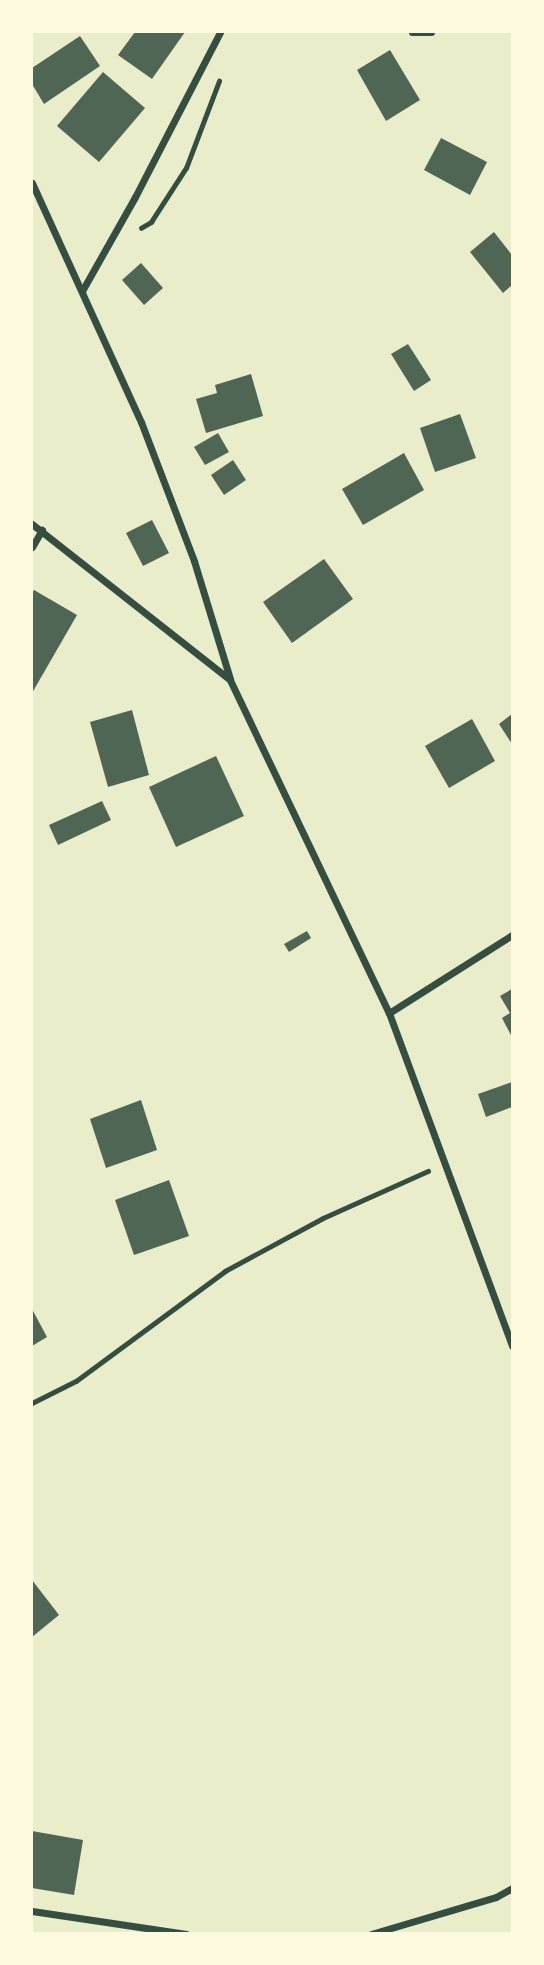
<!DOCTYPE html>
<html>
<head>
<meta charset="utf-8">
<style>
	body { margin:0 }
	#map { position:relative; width:544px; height:1965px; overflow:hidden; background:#e9edc9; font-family:"Playfair Display",serif }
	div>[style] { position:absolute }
	.building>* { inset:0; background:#4f6655 }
	.path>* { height:4.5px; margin:-2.25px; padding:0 2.25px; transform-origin:2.25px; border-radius:2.25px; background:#344e41 }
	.minor>* { height:7px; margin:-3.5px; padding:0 3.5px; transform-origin:3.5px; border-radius:3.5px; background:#344e41 }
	span { translate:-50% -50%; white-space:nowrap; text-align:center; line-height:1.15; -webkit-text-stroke:7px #fefae0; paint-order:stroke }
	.frame { position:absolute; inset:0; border:33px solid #fefae0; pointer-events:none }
</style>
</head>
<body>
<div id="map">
	<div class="building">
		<i style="clip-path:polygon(135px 32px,185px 32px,152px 79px,118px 55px)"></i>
		<i style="clip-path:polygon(80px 36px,100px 66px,44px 104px,32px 84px,32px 68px)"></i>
		<i style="clip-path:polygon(390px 50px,420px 100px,386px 121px,357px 70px)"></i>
		<i style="clip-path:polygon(103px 72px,145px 108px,99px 162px,57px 126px)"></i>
		<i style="clip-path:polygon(441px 138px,487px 162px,470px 195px,424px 170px)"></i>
		<i style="clip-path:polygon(494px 232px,512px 255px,512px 285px,503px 293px,470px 252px)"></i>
		<i style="clip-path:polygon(141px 263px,163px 288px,144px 305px,122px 280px)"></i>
		<i style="clip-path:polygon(408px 344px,431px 380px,414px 391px,391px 354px)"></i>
		<i style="clip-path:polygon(251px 374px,263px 416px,206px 433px,196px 399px,217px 393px,215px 385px)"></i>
		<i style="clip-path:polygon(460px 414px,476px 458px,435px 472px,420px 428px)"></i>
		<i style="clip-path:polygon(218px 433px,229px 452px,205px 465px,194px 447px)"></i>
		<i style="clip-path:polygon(404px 453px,424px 490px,363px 525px,342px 489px)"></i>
		<i style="clip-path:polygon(233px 460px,246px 480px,224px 495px,211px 475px)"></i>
		<i style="clip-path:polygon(152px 520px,169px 553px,143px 566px,126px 533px)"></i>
		<i style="clip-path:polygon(324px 559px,353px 599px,292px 643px,263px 602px)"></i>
		<i style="clip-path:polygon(34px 590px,77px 615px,32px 693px,32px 593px)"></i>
		<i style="clip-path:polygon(132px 710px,149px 775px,108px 787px,90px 722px)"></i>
		<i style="clip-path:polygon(512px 714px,512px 744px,499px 724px)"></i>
		<i style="clip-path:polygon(472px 719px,495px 761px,449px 788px,425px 746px)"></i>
		<i style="clip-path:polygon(216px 756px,244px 816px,176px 847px,149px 787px)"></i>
		<i style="clip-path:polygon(102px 801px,111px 820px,58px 845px,49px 825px)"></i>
		<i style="clip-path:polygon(307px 931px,311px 938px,289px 952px,284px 944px)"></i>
		<i style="clip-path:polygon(512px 989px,512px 1037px,502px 1018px,510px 1013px,500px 996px)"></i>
		<i style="clip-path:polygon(512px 1082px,512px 1107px,486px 1117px,478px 1094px)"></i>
		<i style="clip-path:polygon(141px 1100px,157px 1150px,106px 1168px,90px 1119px)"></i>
		<i style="clip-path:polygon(169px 1180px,189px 1236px,134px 1255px,115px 1200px)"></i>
		<i style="clip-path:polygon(32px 1309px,47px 1337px,32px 1346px)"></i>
		<i style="clip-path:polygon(32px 1580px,59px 1615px,32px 1637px)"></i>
		<i style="clip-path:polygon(32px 1831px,83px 1840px,74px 1895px,32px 1888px)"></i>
	</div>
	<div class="path">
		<i style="left:141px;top:228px;width:12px;rotate:-31deg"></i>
		<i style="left:151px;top:222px;width:64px;rotate:-57.1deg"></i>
		<i style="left:186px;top:168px;width:93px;rotate:-69.2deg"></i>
		<i style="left:32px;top:1403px;width:49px;rotate:-26.6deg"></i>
		<i style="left:76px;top:1381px;width:185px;rotate:-36.4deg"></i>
		<i style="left:225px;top:1271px;width:111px;rotate:-28.4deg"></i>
		<i style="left:323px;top:1218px;width:115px;rotate:-24.1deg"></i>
	</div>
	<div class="minor">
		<i style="left:412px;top:32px;width:19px"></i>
		<i style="left:32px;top:183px;width:263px;rotate:65.5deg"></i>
		<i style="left:141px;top:422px;width:149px;rotate:69.1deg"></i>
		<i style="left:194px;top:561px;width:123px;rotate:73deg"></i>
		<i style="left:82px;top:291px;width:108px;rotate:-60.6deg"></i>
		<i style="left:135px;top:197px;width:186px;rotate:-62.7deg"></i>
		<i style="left:32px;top:524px;width:252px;rotate:38.2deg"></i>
		<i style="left:230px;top:680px;width:369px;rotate:64.5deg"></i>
		<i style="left:389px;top:1013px;width:355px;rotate:69.7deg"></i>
		<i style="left:32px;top:547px;width:20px;rotate:-60deg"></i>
		<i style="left:389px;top:1013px;width:146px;rotate:-32.4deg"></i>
		<i style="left:32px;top:1911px;width:156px;rotate:8.5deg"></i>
		<i style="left:371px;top:1934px;width:130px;rotate:-16.5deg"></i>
		<i style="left:496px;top:1897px;width:18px;rotate:-29deg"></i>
	</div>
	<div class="frame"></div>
</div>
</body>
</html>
